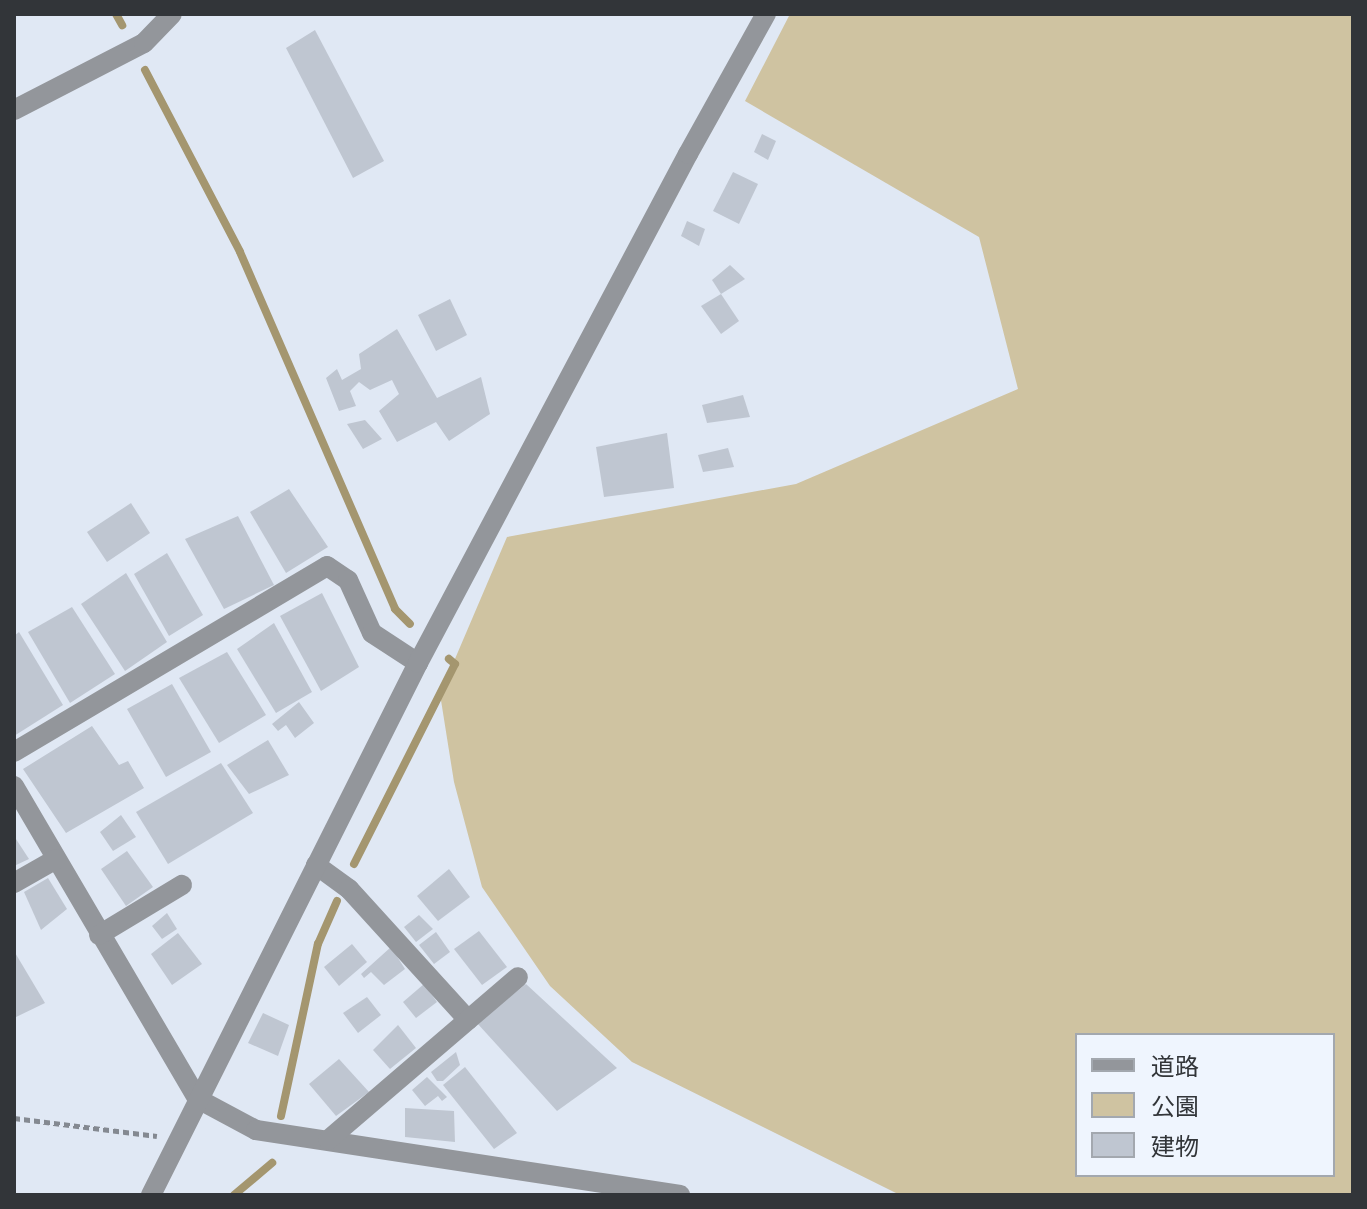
<!DOCTYPE html>
<html>
<head>
<meta charset="utf-8">
<style>
	body { margin:0 }
	#map { position:relative; width:1367px; height:1209px; overflow:hidden; background:#e0e8f4; font-family:Jost,"Noto Sans JP",sans-serif }
	div>[style] { position:absolute }
	.green>* { inset:0; background:#cfc3a1 }
	.stream>* { height:8px; margin:-4px; padding:0 4px; transform-origin:4px; border-radius:4px; background:#a4966f }
	.building>* { inset:0; background:#bfc6d1 }
	.path>* { height:5px; margin-top:-2.5px; transform-origin:0; background:repeating-linear-gradient(90deg,#848991 0 6px,transparent 0 10px) }
	.minor>* { height:20px; margin:-10px; padding:0 10px; transform-origin:10px; border-radius:10px; background:#93969b }
	span { translate:-50% -50%; white-space:nowrap; text-align:center; line-height:1.15; -webkit-text-stroke:8px #eff5fe; paint-order:stroke }
	.frame { position:absolute; inset:0; border:16px solid #323539; pointer-events:none }
	.legend { position:absolute; left:1075px; top:1033px; width:260px; height:144px; box-sizing:border-box; background:#eff5fe; border:2px solid #a3a8af; margin:0; padding:10px 14px; list-style:none; font-size:24px; color:#323539 }
	.legend li { display:flex; align-items:center; gap:16px; height:40px }
	.legend b { width:40px; border:2px solid #a3a8af }
</style>
</head>
<body>
<div id="map">
	<div class="green">
		<i style="clip-path:polygon(evenodd,790px 14px,1353px 14px,1353px 1195px,900px 1195px,632px 1062px,550px 986px,482px 887px,454px 782px,440px 694px,507px 537px,796px 484px,1018px 389px,979px 237px,745px 101px,790px 14px,1077px 1035px,1333px 1035px,1333px 1175px,1077px 1175px,1077px 1035px)"></i>
	</div>
	<div class="stream">
		<i style="left:116px;top:14px;width:13px;rotate:61deg"></i>
		<i style="left:145px;top:70px;width:205px;rotate:62.4deg"></i>
		<i style="left:240px;top:252px;width:389px;rotate:66.5deg"></i>
		<i style="left:395px;top:609px;width:21px;rotate:45deg"></i>
		<i style="left:354px;top:864px;width:224px;rotate:-63.2deg"></i>
		<i style="left:455px;top:664px;width:8px;rotate:-140deg"></i>
		<i style="left:281px;top:1116px;width:176px;rotate:-77.9deg"></i>
		<i style="left:318px;top:944px;width:47px;rotate:-66.2deg"></i>
		<i style="left:234px;top:1195px;width:50px;rotate:-40.1deg"></i>
	</div>
	<div class="building">
		<i style="clip-path:polygon(315px 30px,384px 161px,353px 178px,286px 48px)"></i>
		<i style="clip-path:polygon(762px 134px,776px 141px,768px 160px,754px 152px)"></i>
		<i style="clip-path:polygon(733px 172px,758px 184px,739px 224px,713px 211px)"></i>
		<i style="clip-path:polygon(687px 221px,705px 229px,699px 246px,681px 236px)"></i>
		<i style="clip-path:polygon(730px 265px,745px 279px,721px 294px,712px 280px)"></i>
		<i style="clip-path:polygon(721px 294px,739px 321px,721px 334px,701px 306px)"></i>
		<i style="clip-path:polygon(450px 299px,467px 335px,436px 351px,418px 315px)"></i>
		<i style="clip-path:polygon(397px 329px,437px 398px,481px 377px,490px 414px,449px 441px,436px 422px,397px 442px,379px 411px,399px 394px,392px 380px,370px 390px,359px 382px,350px 391px,356px 406px,339px 411px,326px 378px,337px 369px,342px 380px,361px 369px,359px 354px)"></i>
		<i style="clip-path:polygon(743px 395px,750px 417px,707px 423px,702px 405px)"></i>
		<i style="clip-path:polygon(365px 420px,382px 439px,363px 449px,347px 424px)"></i>
		<i style="clip-path:polygon(667px 433px,674px 488px,604px 497px,596px 447px)"></i>
		<i style="clip-path:polygon(728px 448px,734px 467px,703px 472px,698px 455px)"></i>
		<i style="clip-path:polygon(289px 489px,328px 547px,286px 573px,250px 512px)"></i>
		<i style="clip-path:polygon(131px 503px,150px 533px,107px 562px,87px 532px)"></i>
		<i style="clip-path:polygon(238px 516px,274px 585px,224px 609px,185px 539px)"></i>
		<i style="clip-path:polygon(167px 553px,203px 615px,169px 636px,134px 574px)"></i>
		<i style="clip-path:polygon(126px 573px,167px 642px,125px 671px,81px 604px)"></i>
		<i style="clip-path:polygon(322px 593px,359px 667px,321px 691px,280px 616px)"></i>
		<i style="clip-path:polygon(72px 607px,115px 674px,70px 703px,28px 632px)"></i>
		<i style="clip-path:polygon(274px 623px,312px 692px,276px 713px,237px 649px)"></i>
		<i style="clip-path:polygon(19px 632px,63px 705px,14px 736px,14px 636px)"></i>
		<i style="clip-path:polygon(227px 652px,266px 715px,219px 743px,179px 678px)"></i>
		<i style="clip-path:polygon(172px 684px,211px 752px,166px 777px,127px 709px)"></i>
		<i style="clip-path:polygon(299px 702px,314px 723px,295px 738px,286px 725px,278px 731px,272px 724px)"></i>
		<i style="clip-path:polygon(92px 726px,119px 765px,128px 761px,144px 788px,66px 833px,23px 769px)"></i>
		<i style="clip-path:polygon(268px 740px,289px 775px,249px 794px,227px 765px)"></i>
		<i style="clip-path:polygon(221px 763px,253px 813px,168px 864px,136px 812px)"></i>
		<i style="clip-path:polygon(121px 815px,136px 837px,113px 851px,100px 832px)"></i>
		<i style="clip-path:polygon(14px 836px,29px 859px,14px 866px)"></i>
		<i style="clip-path:polygon(127px 851px,153px 887px,126px 906px,101px 869px)"></i>
		<i style="clip-path:polygon(449px 869px,470px 897px,438px 921px,417px 896px)"></i>
		<i style="clip-path:polygon(48px 878px,67px 909px,41px 930px,24px 892px)"></i>
		<i style="clip-path:polygon(167px 913px,177px 929px,162px 939px,152px 926px)"></i>
		<i style="clip-path:polygon(419px 915px,433px 929px,416px 942px,404px 927px)"></i>
		<i style="clip-path:polygon(479px 931px,507px 967px,482px 985px,454px 949px)"></i>
		<i style="clip-path:polygon(436px 932px,450px 952px,434px 964px,419px 945px)"></i>
		<i style="clip-path:polygon(178px 933px,202px 964px,172px 985px,151px 954px)"></i>
		<i style="clip-path:polygon(352px 944px,367px 962px,339px 986px,324px 967px)"></i>
		<i style="clip-path:polygon(391px 947px,405px 969px,384px 985px,371px 972px,364px 978px,361px 974px)"></i>
		<i style="clip-path:polygon(14px 951px,45px 1003px,14px 1018px)"></i>
		<i style="clip-path:polygon(424px 984px,437px 1002px,416px 1018px,403px 1002px)"></i>
		<i style="clip-path:polygon(526px 984px,617px 1068px,557px 1111px,477px 1023px)"></i>
		<i style="clip-path:polygon(367px 997px,381px 1015px,358px 1033px,343px 1013px)"></i>
		<i style="clip-path:polygon(263px 1013px,289px 1025px,278px 1056px,248px 1043px)"></i>
		<i style="clip-path:polygon(398px 1025px,416px 1048px,390px 1069px,373px 1050px)"></i>
		<i style="clip-path:polygon(456px 1052px,460px 1065px,443px 1081px,437px 1081px,431px 1072px)"></i>
		<i style="clip-path:polygon(339px 1059px,369px 1092px,336px 1116px,309px 1084px)"></i>
		<i style="clip-path:polygon(465px 1067px,517px 1133px,494px 1149px,443px 1085px)"></i>
		<i style="clip-path:polygon(427px 1077px,447px 1097px,442px 1101px,438px 1096px,425px 1106px,412px 1090px)"></i>
		<i style="clip-path:polygon(405px 1108px,454px 1111px,455px 1142px,405px 1137px)"></i>
	</div>
	<div class="path">
		<i style="left:14px;top:1118px;width:144px;rotate:7.2deg"></i>
	</div>
	<div class="minor">
		<i style="left:14px;top:110px;width:146px;rotate:-27.3deg"></i>
		<i style="left:144px;top:43px;width:40px;rotate:-46deg"></i>
		<i style="left:14px;top:752px;width:364px;rotate:-30.7deg"></i>
		<i style="left:327px;top:566px;width:25px;rotate:34deg"></i>
		<i style="left:348px;top:580px;width:58px;rotate:65.6deg"></i>
		<i style="left:372px;top:633px;width:55px;rotate:33.1deg"></i>
		<i style="left:14px;top:786px;width:363px;rotate:59.6deg"></i>
		<i style="left:198px;top:1099px;width:66px;rotate:28.1deg"></i>
		<i style="left:256px;top:1130px;width:429px;rotate:8.7deg"></i>
		<i style="left:316px;top:865px;width:41px;rotate:36deg"></i>
		<i style="left:349px;top:889px;width:177px;rotate:47.7deg"></i>
		<i style="left:14px;top:883px;width:48px;rotate:-29.7deg"></i>
		<i style="left:99px;top:935px;width:97px;rotate:-31.1deg"></i>
		<i style="left:328px;top:1140px;width:250px;rotate:-40.6deg"></i>
		<i style="left:151px;top:1195px;width:595px;rotate:-63.35deg"></i>
		<i style="left:418px;top:663px;width:576px;rotate:-62.06deg"></i>
		<i style="left:688px;top:154px;width:160px;rotate:-60.9deg"></i>
	</div>
	<div class="frame"></div>
	<ul class="legend">
	<li><b style="height:10px;background:#93969b"></b>道路</li>
	<li><b style="height:22px;background:#cfc3a1"></b>公園</li>
	<li><b style="height:22px;background:#bfc6d1"></b>建物</li>
	</ul>
</div>
</body>
</html>
